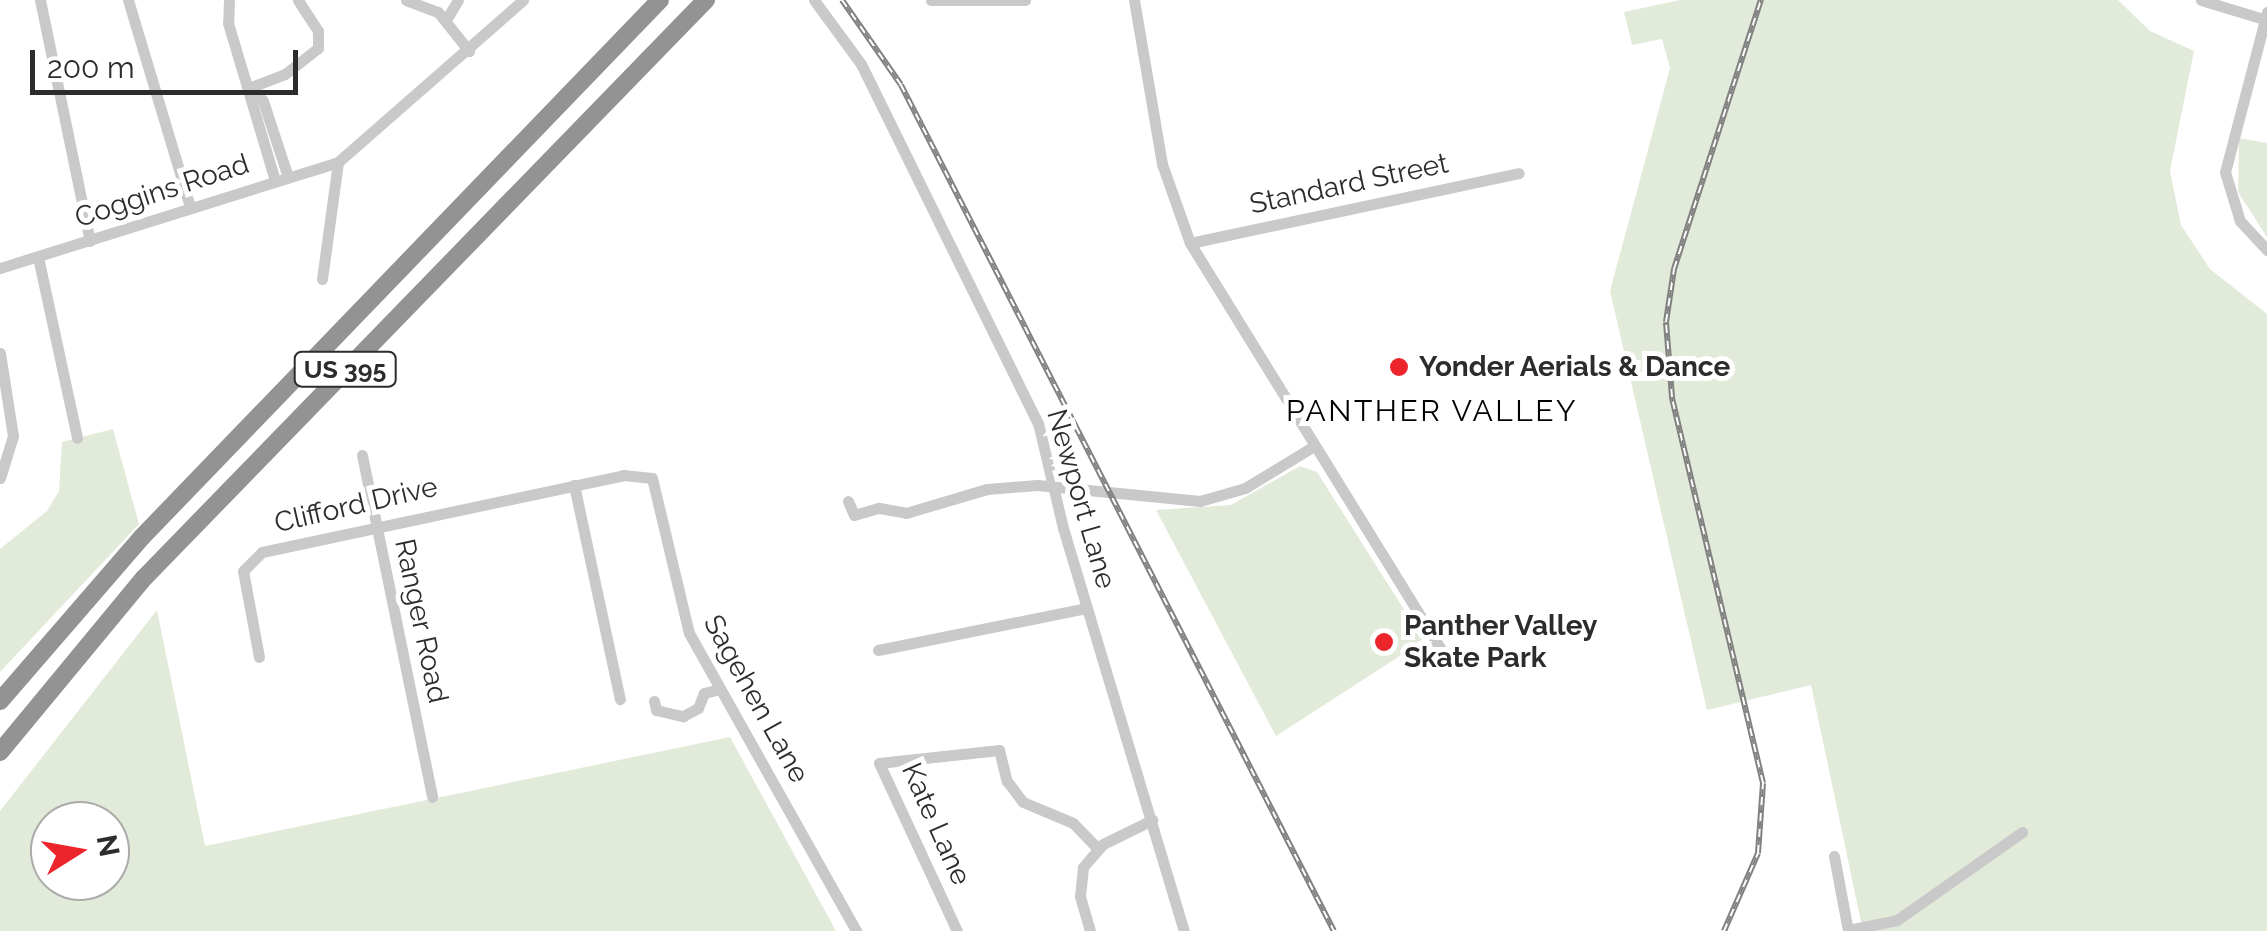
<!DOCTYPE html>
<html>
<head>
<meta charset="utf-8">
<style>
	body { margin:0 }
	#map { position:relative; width:2267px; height:931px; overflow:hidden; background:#fff; font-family:Raleway,sans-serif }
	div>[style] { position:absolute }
	.green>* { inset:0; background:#e2ebd9 }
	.minor>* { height:11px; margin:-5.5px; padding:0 5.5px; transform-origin:5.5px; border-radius:5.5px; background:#c9c9c9 }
	.highway>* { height:18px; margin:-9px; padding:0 9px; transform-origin:9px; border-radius:9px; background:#939393 }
	.rail>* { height:6px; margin-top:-3px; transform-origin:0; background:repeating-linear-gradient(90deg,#fff 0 8px,#818181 0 16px); box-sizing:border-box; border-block:2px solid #818181 }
	.dots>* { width:28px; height:28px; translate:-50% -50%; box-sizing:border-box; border:5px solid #fff; border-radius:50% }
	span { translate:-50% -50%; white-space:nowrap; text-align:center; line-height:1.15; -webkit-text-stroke:10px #fff; paint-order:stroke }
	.shield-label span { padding:2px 8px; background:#fff; border:2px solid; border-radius:8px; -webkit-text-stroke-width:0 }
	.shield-label { font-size:25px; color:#2c2c2c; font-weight:700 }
	.street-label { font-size:28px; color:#2c2c2c }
	.poi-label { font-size:28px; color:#2c2c2c; font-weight:700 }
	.left { translate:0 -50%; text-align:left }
	.neighbourhood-label { font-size:30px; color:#000; letter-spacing:2.5px }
	.north { position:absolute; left:30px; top:801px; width:100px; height:100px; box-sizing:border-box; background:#fff; border:2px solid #ababab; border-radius:50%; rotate:79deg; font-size:28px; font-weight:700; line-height:40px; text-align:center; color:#2c2c2c }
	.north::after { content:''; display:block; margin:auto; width:35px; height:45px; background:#ec252d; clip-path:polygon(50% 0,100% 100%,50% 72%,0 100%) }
	.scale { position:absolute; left:30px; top:50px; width:268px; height:45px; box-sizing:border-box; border:5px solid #2c2c2c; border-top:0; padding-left:12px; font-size:30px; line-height:35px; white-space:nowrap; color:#2c2c2c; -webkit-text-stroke:8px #fff; paint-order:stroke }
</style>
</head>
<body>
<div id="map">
	<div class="green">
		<i style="clip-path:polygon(1680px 0,2118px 0,2150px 31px,2194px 51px,2170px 171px,2181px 225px,2210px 269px,2267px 314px,2267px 931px,1863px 931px,1811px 685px,1707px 710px,1610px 291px,1670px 68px,1662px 39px,1632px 45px,1624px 12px)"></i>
		<i style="clip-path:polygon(2239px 138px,2267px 143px,2267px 237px,2238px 192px)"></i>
		<i style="clip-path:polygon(113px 429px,139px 524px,0 672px,0 549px,47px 511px,59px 491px,62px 442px)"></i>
		<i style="clip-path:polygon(1300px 466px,1317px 472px,1422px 638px,1419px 651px,1406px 652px,1276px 736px,1156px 510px,1231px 505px)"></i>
		<i style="clip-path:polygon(evenodd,157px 610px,205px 846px,730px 737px,836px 931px,0 931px,0 811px,157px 610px,50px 821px,110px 821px,110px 881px,50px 881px,50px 821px)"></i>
	</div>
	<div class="minor">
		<i style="left:40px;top:0;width:246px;rotate:78.3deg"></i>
		<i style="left:128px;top:0;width:216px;rotate:73.3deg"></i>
		<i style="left:229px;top:0;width:23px;rotate:92deg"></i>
		<i style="left:228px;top:23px;width:165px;rotate:73.4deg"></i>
		<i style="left:406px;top:0;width:34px;rotate:21deg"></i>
		<i style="left:438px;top:12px;width:50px;rotate:51.5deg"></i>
		<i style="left:814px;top:0;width:79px;rotate:53.7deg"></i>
		<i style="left:861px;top:64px;width:400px;rotate:63.8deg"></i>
		<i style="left:1038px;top:423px;width:108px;rotate:76.6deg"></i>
		<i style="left:1063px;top:528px;width:421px;rotate:73.3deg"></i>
		<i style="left:931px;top:0;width:94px"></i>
		<i style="left:1134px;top:0;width:166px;rotate:80.3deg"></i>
		<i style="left:1162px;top:164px;width:84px;rotate:70.5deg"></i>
		<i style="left:1190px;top:243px;width:482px;rotate:58.3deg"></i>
		<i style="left:2201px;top:0;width:69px;rotate:16.9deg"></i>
		<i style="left:2267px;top:12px;width:165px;rotate:104.7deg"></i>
		<i style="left:2225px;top:172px;width:51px;rotate:73deg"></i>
		<i style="left:2240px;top:221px;width:40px;rotate:47deg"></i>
		<i style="left:446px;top:20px;width:23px;rotate:-59deg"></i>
		<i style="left:251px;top:87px;width:36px;rotate:-21deg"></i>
		<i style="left:285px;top:74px;width:42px;rotate:-38.2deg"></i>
		<i style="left:318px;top:48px;width:17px;rotate:-90deg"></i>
		<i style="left:318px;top:31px;width:37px;rotate:-123deg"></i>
		<i style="left:251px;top:87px;width:18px;rotate:49deg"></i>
		<i style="left:263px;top:101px;width:80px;rotate:71.8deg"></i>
		<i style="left:1190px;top:243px;width:336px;rotate:-12deg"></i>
		<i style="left:38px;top:257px;width:185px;rotate:77.8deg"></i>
		<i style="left:0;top:268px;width:354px;rotate:-17.4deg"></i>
		<i style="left:338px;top:162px;width:246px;rotate:-41.2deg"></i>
		<i style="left:322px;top:279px;width:118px;rotate:-82.2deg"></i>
		<i style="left:0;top:353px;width:84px;rotate:81.1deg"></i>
		<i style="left:13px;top:436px;width:44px;rotate:107.2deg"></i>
		<i style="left:362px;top:455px;width:349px;rotate:78.4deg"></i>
		<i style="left:574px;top:485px;width:219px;rotate:77.9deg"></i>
		<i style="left:848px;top:501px;width:15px;rotate:67deg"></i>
		<i style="left:854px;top:515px;width:26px;rotate:-16deg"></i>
		<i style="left:879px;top:508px;width:27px;rotate:10deg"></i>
		<i style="left:906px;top:513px;width:84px;rotate:-16.5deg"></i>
		<i style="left:987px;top:489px;width:50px;rotate:-4.6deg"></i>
		<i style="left:1037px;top:485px;width:164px;rotate:5.6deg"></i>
		<i style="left:1200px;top:501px;width:47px;rotate:-16.1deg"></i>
		<i style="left:1245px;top:488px;width:81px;rotate:-31.3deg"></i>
		<i style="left:878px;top:650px;width:212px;rotate:-11.4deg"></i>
		<i style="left:259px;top:657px;width:87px;rotate:-100.5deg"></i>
		<i style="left:243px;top:571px;width:27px;rotate:-45deg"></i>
		<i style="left:262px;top:552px;width:369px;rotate:-12deg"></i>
		<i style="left:623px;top:475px;width:29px;rotate:6deg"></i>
		<i style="left:652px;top:478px;width:159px;rotate:76.6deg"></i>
		<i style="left:689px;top:633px;width:342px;rotate:60.7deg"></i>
		<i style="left:654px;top:701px;width:9px;rotate:77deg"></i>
		<i style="left:656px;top:710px;width:28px;rotate:13deg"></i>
		<i style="left:683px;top:716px;width:17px;rotate:-28deg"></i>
		<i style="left:698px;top:708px;width:16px;rotate:-68deg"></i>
		<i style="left:704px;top:693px;width:16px;rotate:-14deg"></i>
		<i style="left:1834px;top:856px;width:76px;rotate:79.4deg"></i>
		<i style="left:1848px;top:930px;width:50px;rotate:-11.5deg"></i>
		<i style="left:1897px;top:920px;width:153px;rotate:-35.1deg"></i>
		<i style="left:957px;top:931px;width:185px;rotate:-114.9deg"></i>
		<i style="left:879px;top:763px;width:121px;rotate:-6.2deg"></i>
		<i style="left:999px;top:750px;width:32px;rotate:76deg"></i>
		<i style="left:1007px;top:781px;width:26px;rotate:53deg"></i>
		<i style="left:1023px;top:802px;width:54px;rotate:22.8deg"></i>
		<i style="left:1073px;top:823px;width:35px;rotate:46deg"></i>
		<i style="left:1090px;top:931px;width:36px;rotate:-106deg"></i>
		<i style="left:1080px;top:896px;width:29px;rotate:-84deg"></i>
		<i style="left:1083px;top:867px;width:30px;rotate:-49deg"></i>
		<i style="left:1103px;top:844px;width:55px;rotate:-26.1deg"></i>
	</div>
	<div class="highway">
		<i style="left:0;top:701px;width:217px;rotate:-49.1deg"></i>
		<i style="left:142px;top:537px;width:746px;rotate:-46.03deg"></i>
		<i style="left:0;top:752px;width:227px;rotate:-50.4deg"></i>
		<i style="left:145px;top:577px;width:805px;rotate:-45.81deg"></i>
	</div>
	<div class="rail">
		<i style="left:842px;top:0;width:103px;rotate:55.2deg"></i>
		<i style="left:901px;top:85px;width:950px;rotate:62.9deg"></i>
		<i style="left:1724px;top:931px;width:85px;rotate:-66.4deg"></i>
		<i style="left:1758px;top:853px;width:70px;rotate:-85.9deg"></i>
		<i style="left:1763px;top:783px;width:397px;rotate:-103.3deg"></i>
		<i style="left:1672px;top:397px;width:75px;rotate:-94.6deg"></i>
		<i style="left:1666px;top:322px;width:54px;rotate:-81.4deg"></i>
		<i style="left:1674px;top:269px;width:283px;rotate:-72.1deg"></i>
	</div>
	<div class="dots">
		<i style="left:1399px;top:367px;background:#ec252d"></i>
		<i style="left:1384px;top:642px;background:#ec252d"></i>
	</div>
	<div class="shield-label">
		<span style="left:345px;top:369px">US 395</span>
	</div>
	<div class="street-label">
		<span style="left:1349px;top:184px;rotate:-12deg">Standard Street</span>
		<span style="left:162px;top:191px;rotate:-18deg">Coggins Road</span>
		<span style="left:1081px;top:499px;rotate:74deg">Newport Lane</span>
		<span style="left:356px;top:505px;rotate:-13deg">Clifford Drive</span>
		<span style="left:421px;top:621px;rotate:78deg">Ranger Road</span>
		<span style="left:756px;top:699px;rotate:61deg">Sagehen Lane</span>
		<span style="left:936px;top:824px;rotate:66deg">Kate Lane</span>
	</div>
	<div class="poi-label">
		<span class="left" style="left:1419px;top:367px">Yonder Aerials &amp; Dance</span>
		<span class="left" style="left:1404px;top:642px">Panther Valley<br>Skate Park</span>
	</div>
	<div class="neighbourhood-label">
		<span style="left:1432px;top:411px">PANTHER VALLEY</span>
	</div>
	<div class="north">N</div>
	<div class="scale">200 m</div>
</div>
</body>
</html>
